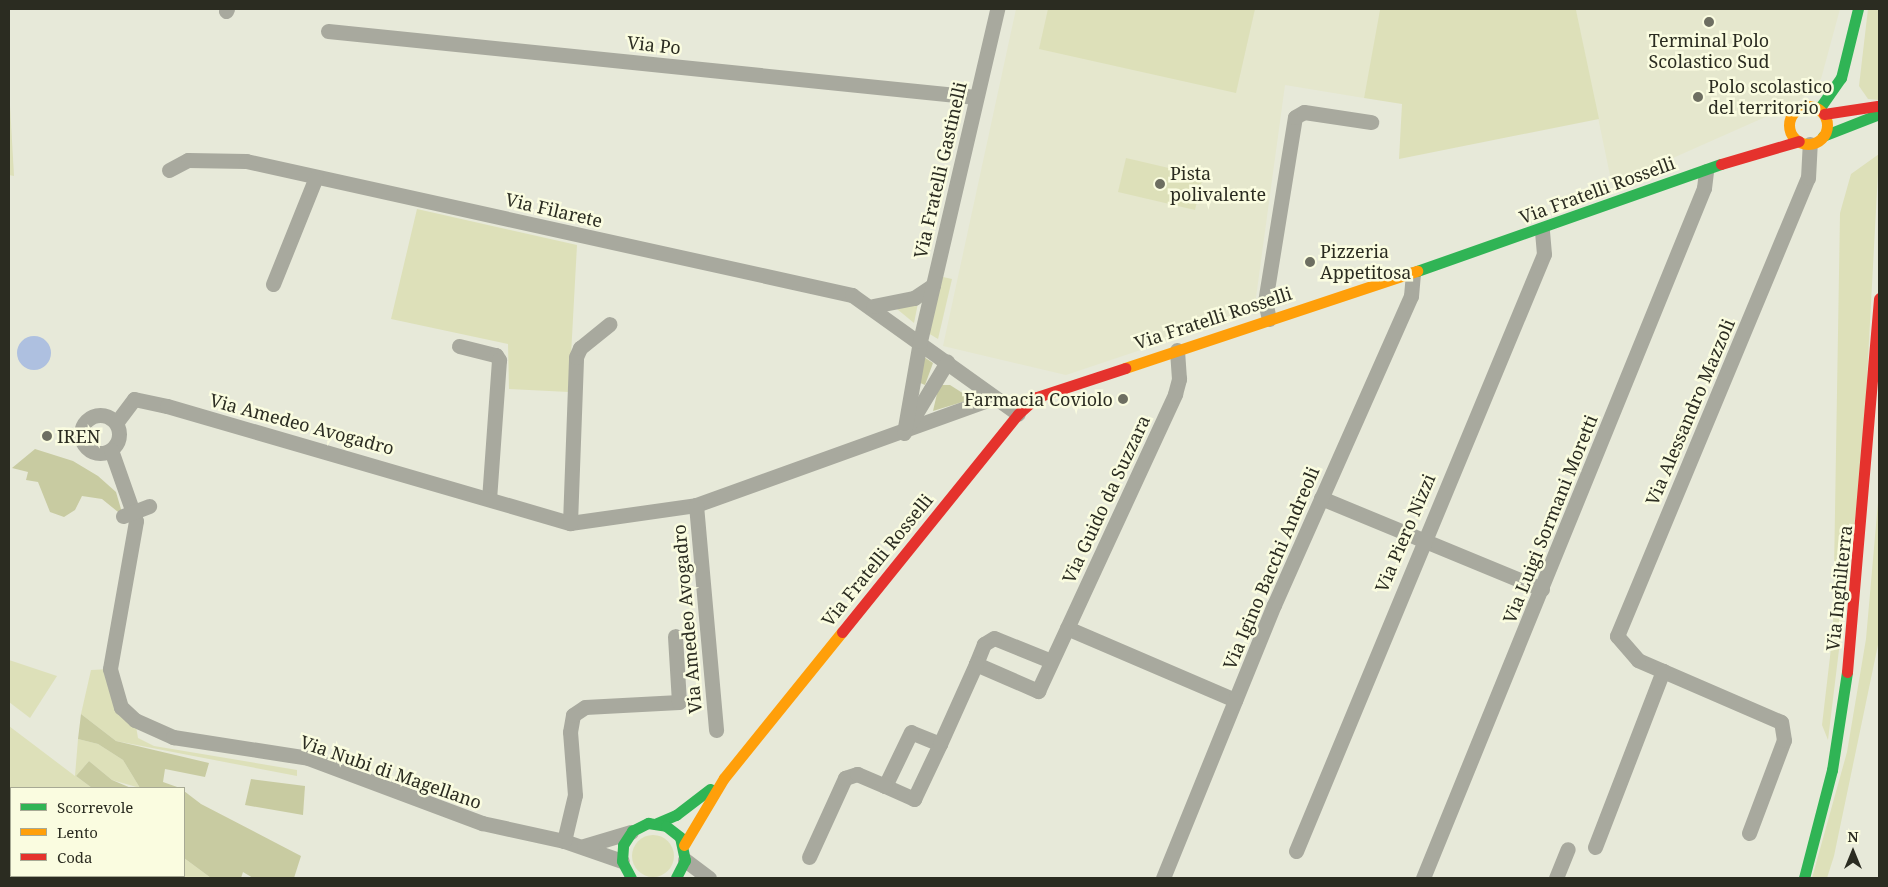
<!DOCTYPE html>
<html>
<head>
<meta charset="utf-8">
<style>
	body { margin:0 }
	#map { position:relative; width:1888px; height:887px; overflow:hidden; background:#e7e9d9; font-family:"Noto Serif",serif }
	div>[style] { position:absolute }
	.built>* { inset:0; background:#e5e7cd }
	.green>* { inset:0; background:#dde0b9 }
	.round { border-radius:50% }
	.forest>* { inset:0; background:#c8cba1 }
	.water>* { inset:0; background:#aec0e0 }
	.street>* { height:15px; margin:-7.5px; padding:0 7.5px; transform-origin:7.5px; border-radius:7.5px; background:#a8a99e }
	.street>.ring { margin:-7.5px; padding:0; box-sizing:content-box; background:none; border:15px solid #a8a99e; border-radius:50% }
	.fast>* { height:11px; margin:-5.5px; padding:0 5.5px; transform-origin:5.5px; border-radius:5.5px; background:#30b455 }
	.slow>* { height:11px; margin:-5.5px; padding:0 5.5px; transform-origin:5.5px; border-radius:5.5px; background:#ff9f0a }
	.slow>.ring { margin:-5.5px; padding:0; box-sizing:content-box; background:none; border:11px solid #ff9f0a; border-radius:50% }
	.jam>* { height:11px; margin:-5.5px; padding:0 5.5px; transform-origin:5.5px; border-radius:5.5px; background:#e5322d }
	.dots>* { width:14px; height:14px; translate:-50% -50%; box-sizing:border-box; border:2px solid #fafce0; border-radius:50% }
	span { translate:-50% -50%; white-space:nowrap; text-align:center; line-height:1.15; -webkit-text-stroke:5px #fafce0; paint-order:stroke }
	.poi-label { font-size:18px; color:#2b2c21 }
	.left { translate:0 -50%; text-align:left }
	.right { translate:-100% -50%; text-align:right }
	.street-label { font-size:18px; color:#2b2c21 }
	.frame { position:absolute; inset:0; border:10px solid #2b2c21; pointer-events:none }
	.legend { position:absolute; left:10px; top:787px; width:175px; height:90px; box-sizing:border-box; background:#fafce0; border:1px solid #a7a994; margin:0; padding:6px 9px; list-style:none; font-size:15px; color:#2b2c21 }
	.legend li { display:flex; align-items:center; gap:10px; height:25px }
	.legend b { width:25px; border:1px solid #a7a994 }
	.north { position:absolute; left:1828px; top:827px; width:50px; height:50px; -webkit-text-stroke:4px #fafce0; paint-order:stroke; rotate:0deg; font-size:14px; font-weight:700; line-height:20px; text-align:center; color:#2b2c21 }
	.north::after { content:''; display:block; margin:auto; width:18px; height:22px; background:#2b2c21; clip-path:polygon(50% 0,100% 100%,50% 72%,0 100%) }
</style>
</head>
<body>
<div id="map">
	<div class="built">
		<i style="clip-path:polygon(1016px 9px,1840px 9px,1821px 79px,1797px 103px,1612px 185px,1576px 11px,1381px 10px,1364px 98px,1285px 85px,1254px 312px,1066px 375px,943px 346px)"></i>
	</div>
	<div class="green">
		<i style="clip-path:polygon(1048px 9px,1255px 9px,1236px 93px,1039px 49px)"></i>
		<i style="clip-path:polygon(1868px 9px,1879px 9px,1879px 100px,1868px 99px,1859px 86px)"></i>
		<i style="clip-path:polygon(1380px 10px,1576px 10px,1599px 119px,1399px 159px,1402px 104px,1364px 98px)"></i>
		<i style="clip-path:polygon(9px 88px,14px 176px,9px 175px)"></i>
		<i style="clip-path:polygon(1879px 154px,1863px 453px,1828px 740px,1822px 725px,1833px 631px,1840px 213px,1851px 174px)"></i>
		<i style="clip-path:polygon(1126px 158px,1203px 176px,1195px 210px,1118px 192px)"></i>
		<i style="clip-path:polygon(417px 209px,577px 245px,569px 392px,509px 389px,508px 344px,391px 319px)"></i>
		<i style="clip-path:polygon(943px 277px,952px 279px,938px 339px,928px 333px)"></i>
		<i style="clip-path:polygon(918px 303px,914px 323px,897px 309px)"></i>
		<i style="clip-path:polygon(1879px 491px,1879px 640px,1834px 856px,1827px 878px,1812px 878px,1847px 752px,1866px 639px)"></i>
		<i style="clip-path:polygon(9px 660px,57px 676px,30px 718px,9px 702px)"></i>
		<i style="clip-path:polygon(110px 669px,135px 720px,138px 738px,154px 746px,297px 770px,297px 776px,116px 741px,81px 714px,91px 670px)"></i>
		<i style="clip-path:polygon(9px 726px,75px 776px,78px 739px,98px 744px,123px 760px,140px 788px,112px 780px,89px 761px,76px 776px,92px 788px,11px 788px,11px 876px,184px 876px,184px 858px,211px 878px,9px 878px)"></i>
		<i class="round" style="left:632px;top:835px;width:42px;height:42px"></i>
	</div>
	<div class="forest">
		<i style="clip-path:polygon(924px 357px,933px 363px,925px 385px,918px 382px)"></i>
		<i style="clip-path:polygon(939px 385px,950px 385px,972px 399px,933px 411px)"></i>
		<i style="clip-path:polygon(35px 449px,73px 461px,98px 476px,116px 492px,123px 516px,102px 499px,82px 496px,75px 510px,64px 517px,50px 512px,38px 482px,26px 480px,28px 472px,12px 468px)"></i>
		<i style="clip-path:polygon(81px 714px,116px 741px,209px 763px,205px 777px,165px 769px,163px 782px,180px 788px,140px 788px,123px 760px,98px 744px,78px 739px)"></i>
		<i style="clip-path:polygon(89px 761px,112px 780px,131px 788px,92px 788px,76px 776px)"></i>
		<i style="clip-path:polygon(251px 779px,305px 786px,303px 815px,245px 805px)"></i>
		<i style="clip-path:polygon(184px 791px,201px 804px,301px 856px,294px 878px,253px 878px,243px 872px,241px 878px,211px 878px,184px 858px)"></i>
	</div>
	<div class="water">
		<i class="round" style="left:17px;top:336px;width:34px;height:34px"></i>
	</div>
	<div class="street">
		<i style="left:226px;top:11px;width:2px;rotate:-63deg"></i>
		<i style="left:328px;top:31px;width:651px;rotate:5.82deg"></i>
		<i style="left:169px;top:170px;width:21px;rotate:-28deg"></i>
		<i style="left:188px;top:160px;width:58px;rotate:1deg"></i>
		<i style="left:246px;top:161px;width:621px;rotate:12.47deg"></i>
		<i style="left:852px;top:295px;width:204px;rotate:35.6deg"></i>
		<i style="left:273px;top:284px;width:115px;rotate:-68.1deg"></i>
		<i style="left:873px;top:306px;width:42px;rotate:-11deg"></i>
		<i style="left:914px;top:298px;width:23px;rotate:-34deg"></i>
		<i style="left:1269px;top:319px;width:17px;rotate:-103deg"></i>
		<i style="left:1265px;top:302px;width:187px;rotate:-80.8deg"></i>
		<i style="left:1295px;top:117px;width:10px;rotate:-29deg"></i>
		<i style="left:1304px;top:112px;width:68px;rotate:8.5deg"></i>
		<i style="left:459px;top:346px;width:38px;rotate:14deg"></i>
		<i style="left:496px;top:355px;width:6px;rotate:59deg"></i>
		<i style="left:499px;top:360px;width:138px;rotate:94.1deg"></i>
		<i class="ring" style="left:81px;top:415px;width:23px;height:23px"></i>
		<i style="left:116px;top:423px;width:30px;rotate:-53deg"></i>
		<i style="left:134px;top:399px;width:34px;rotate:12deg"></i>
		<i style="left:167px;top:406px;width:420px;rotate:16.2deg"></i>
		<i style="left:570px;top:523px;width:127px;rotate:-8.1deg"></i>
		<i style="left:696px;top:505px;width:316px;rotate:-19.8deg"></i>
		<i style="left:909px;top:425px;width:74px;rotate:-58.9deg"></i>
		<i style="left:904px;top:433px;width:93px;rotate:-80.1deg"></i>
		<i style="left:920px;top:341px;width:341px;rotate:-76.9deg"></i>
		<i style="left:111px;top:450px;width:75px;rotate:70.6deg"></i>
		<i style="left:136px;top:521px;width:150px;rotate:100deg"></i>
		<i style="left:110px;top:669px;width:40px;rotate:74deg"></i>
		<i style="left:121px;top:707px;width:19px;rotate:43deg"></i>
		<i style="left:135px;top:720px;width:42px;rotate:24.1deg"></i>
		<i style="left:173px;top:737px;width:137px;rotate:8.8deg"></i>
		<i style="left:308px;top:758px;width:186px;rotate:20.5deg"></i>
		<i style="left:482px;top:823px;width:84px;rotate:12.4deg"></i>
		<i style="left:564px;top:841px;width:61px;rotate:19deg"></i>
		<i style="left:1321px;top:498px;width:239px;rotate:22.4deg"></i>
		<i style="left:696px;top:505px;width:226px;rotate:84.9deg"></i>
		<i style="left:123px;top:516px;width:28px;rotate:-21deg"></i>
		<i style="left:570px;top:523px;width:166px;rotate:-87.9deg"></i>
		<i style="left:576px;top:357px;width:10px;rotate:-66deg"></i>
		<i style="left:580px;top:348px;width:38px;rotate:-39deg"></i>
		<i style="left:1067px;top:628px;width:183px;rotate:23.2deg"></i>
		<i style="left:1051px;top:661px;width:61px;rotate:-158deg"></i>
		<i style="left:994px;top:638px;width:12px;rotate:149deg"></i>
		<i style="left:984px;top:644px;width:22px;rotate:112deg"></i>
		<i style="left:976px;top:664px;width:68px;rotate:23.5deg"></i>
		<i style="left:1038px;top:691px;width:327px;rotate:-65.2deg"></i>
		<i style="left:1175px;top:394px;width:16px;rotate:-75deg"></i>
		<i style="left:1179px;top:379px;width:29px;rotate:-94deg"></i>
		<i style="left:940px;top:744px;width:31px;rotate:-158deg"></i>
		<i style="left:911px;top:732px;width:60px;rotate:115.7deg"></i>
		<i style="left:885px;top:786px;width:32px;rotate:24deg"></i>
		<i style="left:914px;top:799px;width:61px;rotate:-64.7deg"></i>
		<i style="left:940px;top:744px;width:88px;rotate:-65.8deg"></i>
		<i style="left:1749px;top:833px;width:99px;rotate:-69.4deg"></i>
		<i style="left:1784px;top:740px;width:18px;rotate:-99deg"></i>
		<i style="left:1781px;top:722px;width:156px;rotate:-156.6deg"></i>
		<i style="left:1638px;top:660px;width:32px;rotate:-131deg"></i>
		<i style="left:1617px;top:636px;width:496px;rotate:-67.4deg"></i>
		<i style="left:1808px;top:178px;width:34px;rotate:-87deg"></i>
		<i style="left:564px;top:841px;width:47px;rotate:-76.6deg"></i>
		<i style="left:575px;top:795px;width:63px;rotate:-94.5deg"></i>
		<i style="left:570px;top:732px;width:17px;rotate:-80deg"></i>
		<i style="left:573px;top:715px;width:14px;rotate:-34deg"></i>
		<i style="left:585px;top:707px;width:94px;rotate:-3deg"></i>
		<i style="left:679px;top:702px;width:66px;rotate:-93.5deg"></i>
		<i style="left:584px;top:846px;width:49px;rotate:-16.6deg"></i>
		<i style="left:1595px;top:847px;width:189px;rotate:-68.9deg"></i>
		<i style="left:1296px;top:851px;width:646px;rotate:-67.44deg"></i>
		<i style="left:1544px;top:254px;width:24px;rotate:-95deg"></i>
		<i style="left:809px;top:857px;width:87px;rotate:-65.5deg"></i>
		<i style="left:845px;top:778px;width:13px;rotate:-18deg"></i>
		<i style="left:857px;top:774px;width:30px;rotate:23deg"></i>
		<i style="left:685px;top:860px;width:30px;rotate:37deg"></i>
		<i style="left:1163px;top:878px;width:295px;rotate:-67.9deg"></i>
		<i style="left:1274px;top:605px;width:338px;rotate:-66.1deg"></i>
		<i style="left:1411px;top:296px;width:22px;rotate:-85deg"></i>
		<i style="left:1423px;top:878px;width:745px;rotate:-67.84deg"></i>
		<i style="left:1704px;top:188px;width:17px;rotate:-83deg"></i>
		<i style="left:1556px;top:878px;width:31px;rotate:-68deg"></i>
	</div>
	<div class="fast">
		<i style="left:1819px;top:109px;width:38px;rotate:-55deg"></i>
		<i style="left:1841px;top:78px;width:71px;rotate:-76.2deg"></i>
		<i style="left:1823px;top:136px;width:60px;rotate:-21.4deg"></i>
		<i style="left:1417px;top:271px;width:322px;rotate:-19.4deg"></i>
		<i style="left:657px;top:823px;width:21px;rotate:-23deg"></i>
		<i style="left:676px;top:815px;width:43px;rotate:-37.4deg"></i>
		<i style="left:631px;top:878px;width:19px;rotate:-118deg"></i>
		<i style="left:622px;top:861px;width:16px;rotate:-86deg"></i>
		<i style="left:623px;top:845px;width:17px;rotate:-57deg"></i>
		<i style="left:632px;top:831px;width:18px;rotate:-27deg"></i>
		<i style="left:648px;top:823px;width:18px;rotate:9deg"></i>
		<i style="left:666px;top:826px;width:18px;rotate:38deg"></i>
		<i style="left:680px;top:837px;width:24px;rotate:78deg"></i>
		<i style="left:685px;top:860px;width:20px;rotate:117deg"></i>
		<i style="left:1804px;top:878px;width:112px;rotate:-75.5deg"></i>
		<i style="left:1832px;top:770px;width:99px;rotate:-81.3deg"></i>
	</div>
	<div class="slow">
		<i class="ring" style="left:1789px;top:106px;width:27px;height:27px"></i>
		<i style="left:1125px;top:368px;width:308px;rotate:-18.4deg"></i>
		<i style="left:684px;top:845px;width:78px;rotate:-59.2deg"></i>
		<i style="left:724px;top:778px;width:188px;rotate:-51.1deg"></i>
	</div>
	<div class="jam">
		<i style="left:1824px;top:114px;width:54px;rotate:-8.6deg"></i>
		<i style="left:1721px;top:164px;width:81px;rotate:-16.4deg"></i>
		<i style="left:842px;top:632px;width:280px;rotate:-51.1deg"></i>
		<i style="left:1018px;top:414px;width:25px;rotate:-42deg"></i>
		<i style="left:1037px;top:397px;width:93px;rotate:-18.2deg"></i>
		<i style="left:1847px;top:672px;width:375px;rotate:-85.1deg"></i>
	</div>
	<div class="dots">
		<i style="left:1709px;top:22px;background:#6d6e61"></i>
		<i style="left:1698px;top:97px;background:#6d6e61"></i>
		<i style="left:1160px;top:184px;background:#6d6e61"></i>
		<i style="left:1310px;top:262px;background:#6d6e61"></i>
		<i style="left:1123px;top:399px;background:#6d6e61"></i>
		<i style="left:47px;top:436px;background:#6d6e61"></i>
	</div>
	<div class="poi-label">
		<span style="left:1709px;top:51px">Terminal Polo<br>Scolastico Sud</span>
		<span class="left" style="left:1708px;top:97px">Polo scolastico<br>del territorio</span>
		<span class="left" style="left:1170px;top:184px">Pista<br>polivalente</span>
		<span class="left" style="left:1320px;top:262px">Pizzeria<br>Appetitosa</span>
		<span class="right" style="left:1113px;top:399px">Farmacia Coviolo</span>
		<span class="left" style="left:57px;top:436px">IREN</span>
	</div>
	<div class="street-label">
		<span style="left:654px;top:45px;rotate:6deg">Via Po</span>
		<span style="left:940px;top:170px;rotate:-77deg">Via Fratelli Gastinelli</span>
		<span style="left:1597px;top:190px;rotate:-20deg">Via Fratelli Rosselli</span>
		<span style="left:554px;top:210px;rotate:13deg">Via Filarete</span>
		<span style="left:1213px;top:318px;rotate:-18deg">Via Fratelli Rosselli</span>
		<span style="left:1690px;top:412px;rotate:-67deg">Via Alessandro Mazzoli</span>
		<span style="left:302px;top:424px;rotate:15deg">Via Amedeo Avogadro</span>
		<span style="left:1106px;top:499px;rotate:-65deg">Via Guido da Suzzara</span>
		<span style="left:1550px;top:519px;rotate:-68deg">Via Luigi Sormani Moretti</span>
		<span style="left:1405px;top:533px;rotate:-67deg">Via Piero Nizzi</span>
		<span style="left:877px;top:560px;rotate:-51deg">Via Fratelli Rosselli</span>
		<span style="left:1271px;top:568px;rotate:-67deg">Via Igino Bacchi Andreoli</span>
		<span style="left:1839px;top:588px;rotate:-84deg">Via Inghilterra</span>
		<span style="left:687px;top:619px;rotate:-95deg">Via Amedeo Avogadro</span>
		<span style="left:391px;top:772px;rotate:19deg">Via Nubi di Magellano</span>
	</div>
	<div class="frame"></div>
	<ul class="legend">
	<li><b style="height:6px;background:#30b455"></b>Scorrevole</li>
	<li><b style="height:6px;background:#ff9f0a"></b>Lento</li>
	<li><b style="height:6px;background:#e5322d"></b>Coda</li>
	</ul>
	<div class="north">N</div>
</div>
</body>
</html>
